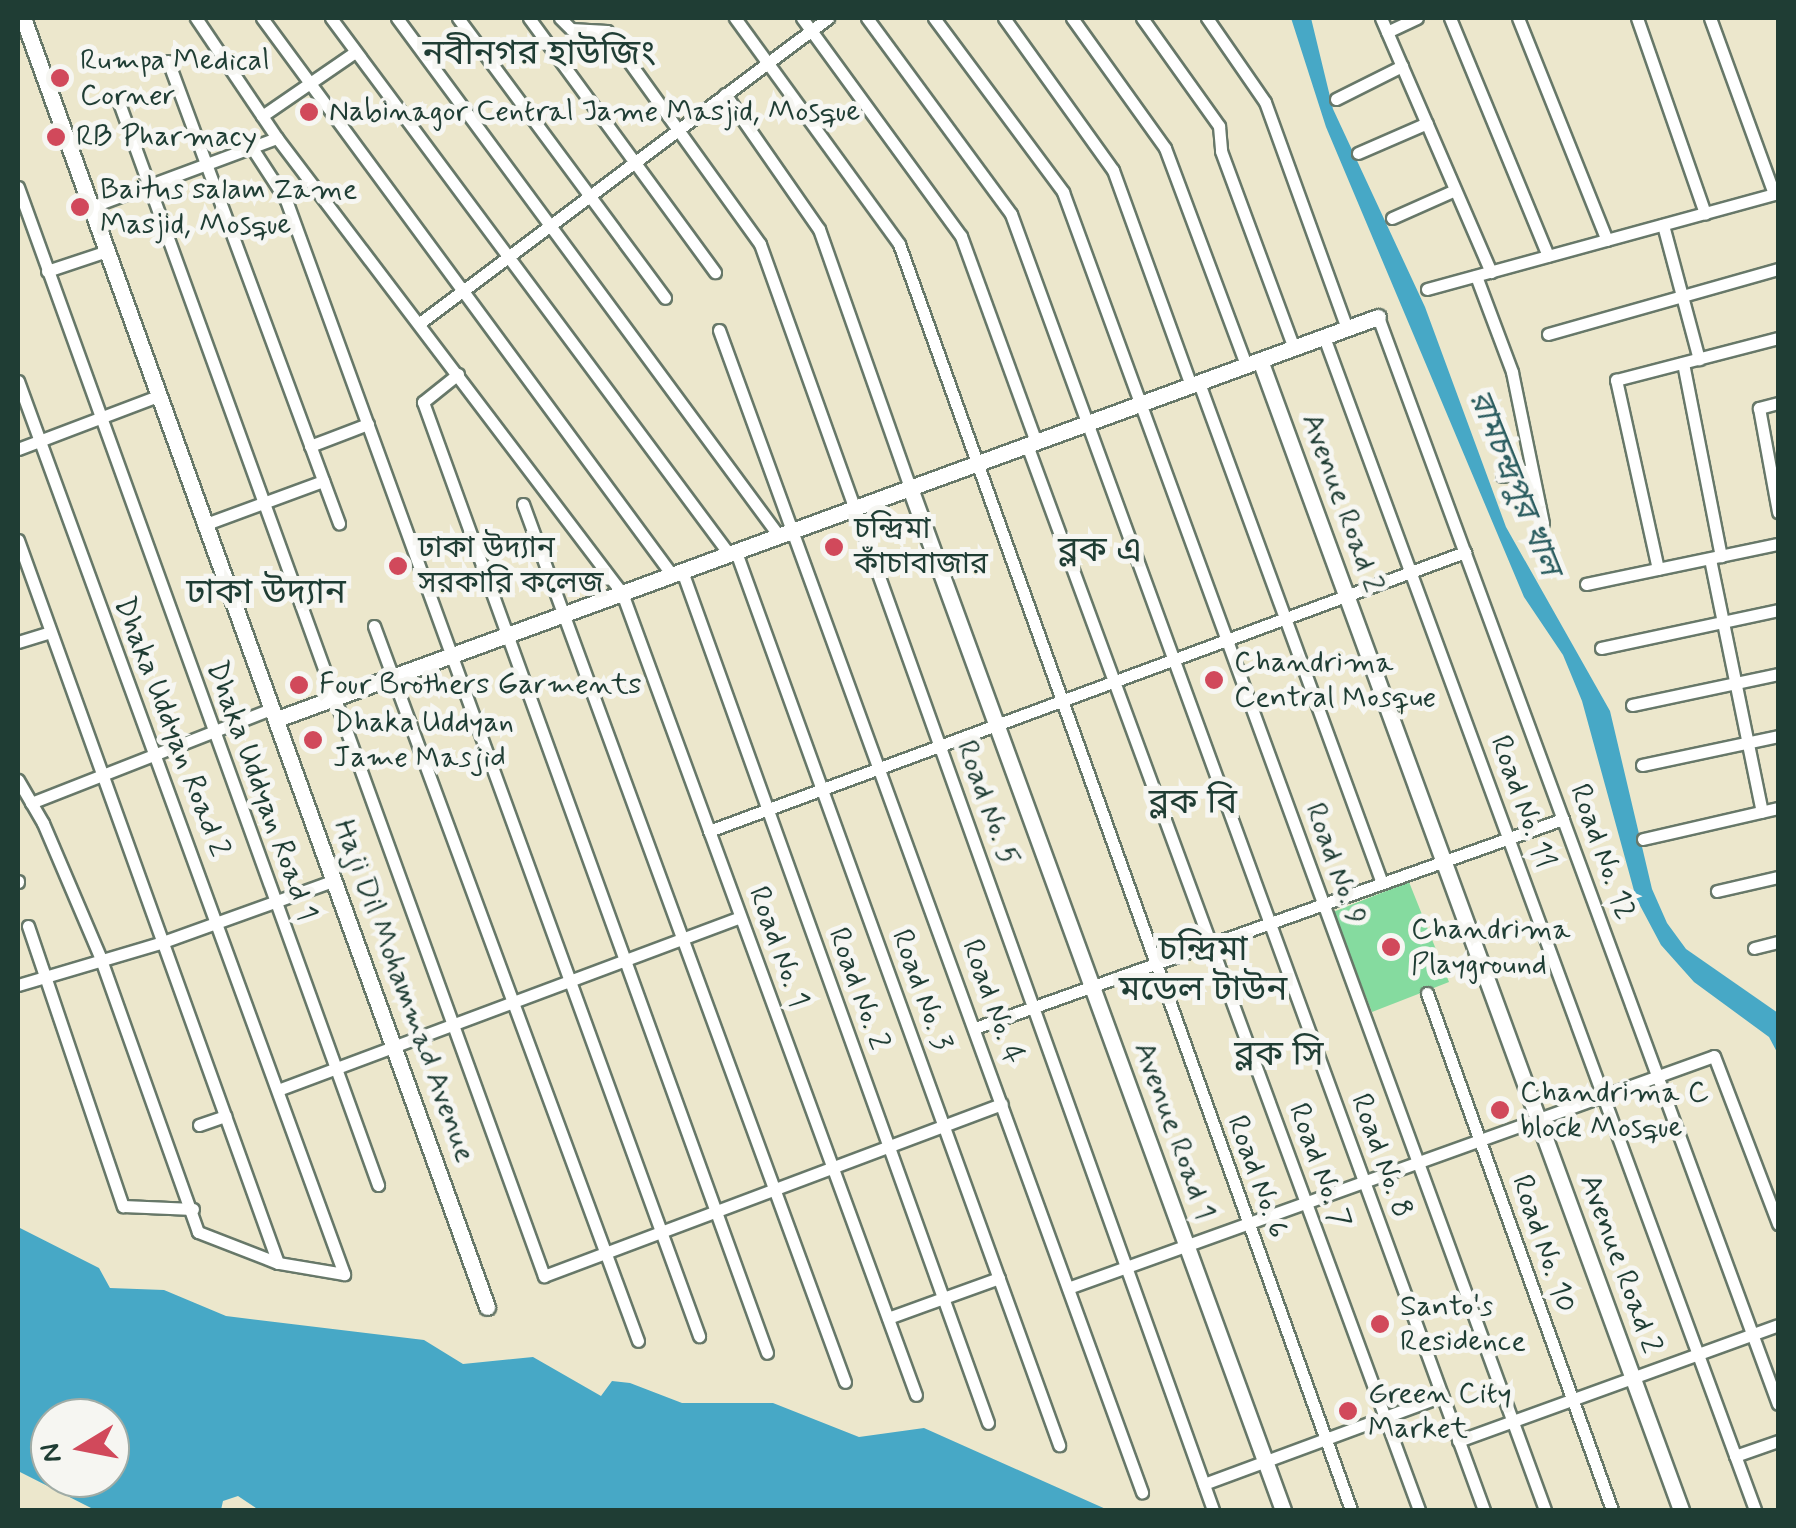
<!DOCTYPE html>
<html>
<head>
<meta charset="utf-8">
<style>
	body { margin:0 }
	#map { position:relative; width:1796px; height:1528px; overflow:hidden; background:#ece7cc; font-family:Mynerve,"Noto Sans Bengali",sans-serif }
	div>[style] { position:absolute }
	.green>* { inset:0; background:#85db9f }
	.water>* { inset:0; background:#47a8c6 }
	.roads { filter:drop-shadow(2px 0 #677869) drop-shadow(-2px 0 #677869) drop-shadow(0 2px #677869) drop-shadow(0 -2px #677869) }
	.street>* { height:11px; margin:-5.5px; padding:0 5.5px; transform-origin:5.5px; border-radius:5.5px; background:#fff }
	.secondary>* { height:15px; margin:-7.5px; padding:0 7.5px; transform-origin:7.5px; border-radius:7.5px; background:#fff }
	.highway>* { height:20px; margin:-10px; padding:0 10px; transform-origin:10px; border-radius:10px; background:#fff }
	.dots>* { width:28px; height:28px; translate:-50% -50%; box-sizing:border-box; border:5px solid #f6f6f2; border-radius:50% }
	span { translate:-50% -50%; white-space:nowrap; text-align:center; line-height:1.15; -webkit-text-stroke:10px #f6f6f2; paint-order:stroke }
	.poi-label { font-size:30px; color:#1f3d34 }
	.left { translate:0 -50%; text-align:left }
	.street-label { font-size:30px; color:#1f3d34 }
	.water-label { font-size:32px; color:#2b5d60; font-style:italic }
	.quarter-label { font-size:35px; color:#1f3d34 }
	.frame { position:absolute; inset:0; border:20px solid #1f3d34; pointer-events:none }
	.north { position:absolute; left:30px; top:1398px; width:100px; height:100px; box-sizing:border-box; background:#f6f6f2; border:2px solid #a0aca6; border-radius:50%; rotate:260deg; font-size:28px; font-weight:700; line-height:40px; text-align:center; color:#1f3d34 }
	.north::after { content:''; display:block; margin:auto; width:35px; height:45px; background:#d1495b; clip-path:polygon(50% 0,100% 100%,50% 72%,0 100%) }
</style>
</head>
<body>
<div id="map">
	<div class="green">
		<i style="clip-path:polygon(1409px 882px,1449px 982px,1372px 1012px,1333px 912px)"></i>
	</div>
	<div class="water">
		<i style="clip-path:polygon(1291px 18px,1311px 18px,1333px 109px,1425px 307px,1506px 527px,1610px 711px,1652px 889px,1667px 923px,1686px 949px,1778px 1013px,1778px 1054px,1769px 1037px,1694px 982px,1661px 945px,1636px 898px,1582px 701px,1563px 655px,1524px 597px,1326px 127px)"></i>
		<i style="clip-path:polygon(evenodd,18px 1227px,99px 1268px,110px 1288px,164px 1290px,226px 1316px,424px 1340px,463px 1364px,533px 1357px,601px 1396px,612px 1381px,630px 1383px,682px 1403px,773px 1403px,859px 1437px,924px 1428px,1108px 1510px,259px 1510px,238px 1496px,223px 1501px,221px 1510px,95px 1510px,18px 1471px,18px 1227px,50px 1418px,110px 1418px,110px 1478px,50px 1478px,50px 1418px)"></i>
	</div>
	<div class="roads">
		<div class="street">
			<i style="left:196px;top:18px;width:145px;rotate:56deg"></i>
			<i style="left:277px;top:138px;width:571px;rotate:52.83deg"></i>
			<i style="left:622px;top:593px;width:854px;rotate:69.87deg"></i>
			<i style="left:262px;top:18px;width:692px;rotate:53.64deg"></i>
			<i style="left:331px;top:18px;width:668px;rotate:53.4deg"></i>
			<i style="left:397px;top:18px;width:644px;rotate:53.59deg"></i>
			<i style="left:458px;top:18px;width:348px;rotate:53.5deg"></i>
			<i style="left:529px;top:18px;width:315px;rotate:53.8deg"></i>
			<i style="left:560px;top:18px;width:16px;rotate:45deg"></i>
			<i style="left:571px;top:29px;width:36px;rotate:3deg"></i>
			<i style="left:607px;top:31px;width:262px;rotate:54.3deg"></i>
			<i style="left:760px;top:244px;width:1345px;rotate:70.31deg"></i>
			<i style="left:735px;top:18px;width:279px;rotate:54deg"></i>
			<i style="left:899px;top:244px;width:1344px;rotate:70.35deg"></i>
			<i style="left:802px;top:18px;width:270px;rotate:53.9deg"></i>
			<i style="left:961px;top:236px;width:219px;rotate:70deg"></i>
			<i style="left:867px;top:18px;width:243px;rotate:53.7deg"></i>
			<i style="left:1011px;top:214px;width:1380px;rotate:69.95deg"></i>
			<i style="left:934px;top:18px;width:217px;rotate:53.4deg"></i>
			<i style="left:1063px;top:192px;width:1403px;rotate:69.91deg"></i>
			<i style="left:1004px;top:18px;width:187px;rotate:54.4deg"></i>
			<i style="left:1113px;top:170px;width:229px;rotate:70.1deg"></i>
			<i style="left:1072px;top:18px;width:160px;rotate:54.4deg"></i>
			<i style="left:1165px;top:148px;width:232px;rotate:69.5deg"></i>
			<i style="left:1142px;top:18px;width:133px;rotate:54.5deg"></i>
			<i style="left:1219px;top:126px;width:25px;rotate:85deg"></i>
			<i style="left:1221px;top:151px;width:210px;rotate:69.7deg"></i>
			<i style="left:1207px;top:18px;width:102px;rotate:55.4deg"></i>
			<i style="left:1265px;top:102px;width:241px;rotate:70.1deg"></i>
			<i style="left:1381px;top:18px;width:277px;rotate:66.6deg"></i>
			<i style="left:1450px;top:18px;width:257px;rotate:67.6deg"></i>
			<i style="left:1518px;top:18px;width:239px;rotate:68.2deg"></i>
			<i style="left:1637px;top:18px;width:207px;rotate:70.8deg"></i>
			<i style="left:1710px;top:18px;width:187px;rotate:70deg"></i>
			<i style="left:1387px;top:32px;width:33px;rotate:-25deg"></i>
			<i style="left:168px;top:61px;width:493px;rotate:69.7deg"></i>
			<i style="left:725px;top:94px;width:165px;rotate:55.2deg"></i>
			<i style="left:819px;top:229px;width:275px;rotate:70.6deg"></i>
			<i style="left:1336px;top:99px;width:74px;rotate:-26.6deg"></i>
			<i style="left:118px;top:100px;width:1251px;rotate:70.09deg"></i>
			<i style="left:544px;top:1276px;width:489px;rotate:-20.6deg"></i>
			<i style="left:262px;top:116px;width:113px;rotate:-34.5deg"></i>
			<i style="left:254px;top:151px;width:59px;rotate:56.9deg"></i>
			<i style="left:286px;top:200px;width:1209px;rotate:70.02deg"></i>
			<i style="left:1358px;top:153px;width:75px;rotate:-23.5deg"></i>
			<i style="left:18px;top:187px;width:1061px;rotate:70.16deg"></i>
			<i style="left:91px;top:207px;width:198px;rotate:-20.4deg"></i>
			<i style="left:1392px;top:218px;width:69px;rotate:-24deg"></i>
			<i style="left:1663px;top:225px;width:139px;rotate:75deg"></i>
			<i style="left:47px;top:271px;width:63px;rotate:-18.4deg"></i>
			<i style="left:1476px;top:276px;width:103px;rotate:69.4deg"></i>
			<i style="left:1512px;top:372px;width:154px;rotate:78.4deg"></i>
			<i style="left:1427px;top:289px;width:364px;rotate:-15.3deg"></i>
			<i style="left:1378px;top:317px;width:1158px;rotate:69.8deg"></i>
			<i style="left:421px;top:322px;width:508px;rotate:-36.76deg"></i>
			<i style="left:719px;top:330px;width:1237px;rotate:70deg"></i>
			<i style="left:1548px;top:334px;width:239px;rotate:-15.8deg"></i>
			<i style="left:1324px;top:337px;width:1250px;rotate:69.82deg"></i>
			<i style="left:1683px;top:363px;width:197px;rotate:78.9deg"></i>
			<i style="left:458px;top:374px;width:45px;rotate:141.3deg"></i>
			<i style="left:423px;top:402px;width:1011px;rotate:70.11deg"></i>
			<i style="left:18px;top:381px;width:951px;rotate:69.94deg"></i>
			<i style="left:344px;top:1274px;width:67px;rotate:-170.5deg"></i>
			<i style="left:278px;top:1263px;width:86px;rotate:-158.8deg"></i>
			<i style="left:198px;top:1232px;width:290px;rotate:-109.6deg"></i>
			<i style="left:101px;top:959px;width:148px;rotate:-113.1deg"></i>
			<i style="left:43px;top:823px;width:50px;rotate:-120.2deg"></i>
			<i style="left:1199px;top:383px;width:532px;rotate:69.9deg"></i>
			<i style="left:1778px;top:403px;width:20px;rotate:165deg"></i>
			<i style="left:1759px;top:408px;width:106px;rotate:79.6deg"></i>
			<i style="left:1027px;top:445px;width:1135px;rotate:69.79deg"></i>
			<i style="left:310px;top:446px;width:62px;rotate:-20.8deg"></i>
			<i style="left:18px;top:449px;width:152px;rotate:-20.8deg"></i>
			<i style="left:1502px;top:476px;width:29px;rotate:-12deg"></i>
			<i style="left:523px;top:504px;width:935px;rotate:69.86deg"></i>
			<i style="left:206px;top:524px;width:125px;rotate:-20.2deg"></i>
			<i style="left:18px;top:540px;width:768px;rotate:70.22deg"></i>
			<i style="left:736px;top:552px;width:950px;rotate:70.11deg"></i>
			<i style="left:1710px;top:559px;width:258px;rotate:78.4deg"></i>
			<i style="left:1658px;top:569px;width:194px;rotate:-102.5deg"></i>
			<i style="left:1616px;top:380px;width:167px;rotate:-14.5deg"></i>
			<i style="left:682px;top:571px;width:905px;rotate:70.24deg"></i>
			<i style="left:1586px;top:584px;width:196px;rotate:-11.8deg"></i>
			<i style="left:374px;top:626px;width:762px;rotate:69.73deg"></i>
			<i style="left:18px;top:642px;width:34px;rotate:-17deg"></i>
			<i style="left:1601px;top:648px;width:181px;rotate:-12.1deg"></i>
			<i style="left:1632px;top:705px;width:149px;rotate:-12deg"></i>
			<i style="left:1642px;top:765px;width:139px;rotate:-12deg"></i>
			<i style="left:31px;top:803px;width:260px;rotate:-21.4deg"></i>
			<i style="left:709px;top:831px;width:806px;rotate:-20.26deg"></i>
			<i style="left:1643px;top:839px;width:139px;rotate:-12.9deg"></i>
			<i style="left:18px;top:881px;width:1px;rotate:90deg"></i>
			<i style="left:1717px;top:891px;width:63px;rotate:-12.9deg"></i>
			<i style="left:28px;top:926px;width:296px;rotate:71.3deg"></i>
			<i style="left:123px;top:1206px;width:70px;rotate:2.5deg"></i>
			<i style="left:1754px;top:948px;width:25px;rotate:-14deg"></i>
			<i style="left:18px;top:985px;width:151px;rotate:-16.5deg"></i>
			<i style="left:163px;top:942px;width:183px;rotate:-19.8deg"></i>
			<i style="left:1427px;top:993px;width:549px;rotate:70.31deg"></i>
			<i style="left:975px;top:1028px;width:624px;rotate:-19.57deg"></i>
			<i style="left:278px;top:1090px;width:493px;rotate:-20.5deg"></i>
			<i style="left:199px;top:1125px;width:28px;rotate:-19deg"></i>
			<i style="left:1068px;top:1288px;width:686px;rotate:-19.75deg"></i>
			<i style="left:1714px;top:1056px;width:180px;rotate:69.1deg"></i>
			<i style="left:888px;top:1318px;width:118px;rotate:-19.8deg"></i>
			<i style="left:1458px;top:1441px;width:340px;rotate:-19.9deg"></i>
			<i style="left:1735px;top:1456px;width:46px;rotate:-19.2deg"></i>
			<i style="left:1204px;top:1484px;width:254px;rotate:-20.3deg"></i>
		</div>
		<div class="secondary">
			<i style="left:23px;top:18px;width:1370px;rotate:70.2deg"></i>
			<i style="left:1260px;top:360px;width:1225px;rotate:69.89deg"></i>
			<i style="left:910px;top:488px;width:1088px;rotate:69.95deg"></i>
			<i style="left:277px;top:719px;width:1172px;rotate:-20.06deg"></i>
		</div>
		<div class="highway">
			<i style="left:18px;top:22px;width:6px;rotate:-39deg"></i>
		</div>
	</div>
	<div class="dots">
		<i style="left:60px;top:78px;background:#d1495b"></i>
		<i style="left:309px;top:112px;background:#d1495b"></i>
		<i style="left:56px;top:137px;background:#d1495b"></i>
		<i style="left:80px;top:207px;background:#d1495b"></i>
		<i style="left:834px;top:547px;background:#d1495b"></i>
		<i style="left:398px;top:566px;background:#d1495b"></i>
		<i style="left:1214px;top:680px;background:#d1495b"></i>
		<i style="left:299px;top:685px;background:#d1495b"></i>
		<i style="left:313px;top:740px;background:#d1495b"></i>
		<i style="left:1391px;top:947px;background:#d1495b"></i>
		<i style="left:1500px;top:1110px;background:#d1495b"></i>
		<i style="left:1380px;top:1324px;background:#d1495b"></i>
		<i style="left:1348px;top:1411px;background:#d1495b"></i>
	</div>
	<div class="poi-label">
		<span class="left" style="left:80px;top:78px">Rumpa Medical<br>Corner</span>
		<span class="left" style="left:329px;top:112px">Nabinagor Central Jame Masjid, Mosque</span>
		<span class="left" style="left:76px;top:137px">RB Pharmacy</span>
		<span class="left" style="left:100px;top:207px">Baitus salam Zame<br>Masjid, Mosque</span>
		<span class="left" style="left:854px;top:547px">চন্দ্রিমা<br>কাঁচাবাজার</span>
		<span class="left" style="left:418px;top:566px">ঢাকা উদ্যান<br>সরকারি কলেজ</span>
		<span class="left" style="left:1234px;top:680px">Chandrima<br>Central Mosque</span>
		<span class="left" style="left:319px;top:685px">Four Brothers Garments</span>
		<span class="left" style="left:333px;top:740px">Dhaka Uddyan<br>Jame Masjid</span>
		<span class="left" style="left:1411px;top:947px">Chandrima<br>Playground</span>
		<span class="left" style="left:1520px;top:1110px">Chandrima C<br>block Mosque</span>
		<span class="left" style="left:1400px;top:1324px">Santo's<br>Residence</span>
		<span class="left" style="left:1368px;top:1411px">Green City<br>Market</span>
	</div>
	<div class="street-label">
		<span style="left:1342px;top:503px;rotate:70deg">Avenue Road 2</span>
		<span style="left:171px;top:727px;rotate:69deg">Dhaka Uddyan Road 2</span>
		<span style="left:261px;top:791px;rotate:70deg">Dhaka Uddyan Road 1</span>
		<span style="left:1522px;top:802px;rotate:70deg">Road No. 11</span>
		<span style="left:987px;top:803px;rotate:70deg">Road No. 5</span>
		<span style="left:1602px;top:852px;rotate:70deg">Road No. 12</span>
		<span style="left:1335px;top:864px;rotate:70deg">Road No. 9</span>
		<span style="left:778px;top:947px;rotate:70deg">Road No. 1</span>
		<span style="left:858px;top:989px;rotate:70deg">Road No. 2</span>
		<span style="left:921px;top:990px;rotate:70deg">Road No. 3</span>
		<span style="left:404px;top:991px;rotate:70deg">Haji Dil Mohammad Avenue</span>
		<span style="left:992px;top:1002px;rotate:70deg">Road No. 4</span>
		<span style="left:1174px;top:1131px;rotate:70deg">Avenue Road 1</span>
		<span style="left:1381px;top:1156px;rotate:70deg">Road No. 8</span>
		<span style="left:1319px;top:1166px;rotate:70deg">Road No. 7</span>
		<span style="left:1257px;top:1177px;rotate:70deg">Road No. 6</span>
		<span style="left:1543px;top:1244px;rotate:71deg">Road No. 10</span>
		<span style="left:1620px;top:1264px;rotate:70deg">Avenue Road 2</span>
	</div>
	<div class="water-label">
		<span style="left:1514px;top:483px;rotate:68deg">রামচন্দ্রপুর খাল</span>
	</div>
	<div class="quarter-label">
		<span style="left:539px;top:54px">নবীনগর হাউজিং</span>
		<span style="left:1100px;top:551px">ব্লক এ</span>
		<span style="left:266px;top:593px">ঢাকা উদ্যান</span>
		<span style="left:1193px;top:803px">ব্লক বি</span>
		<span style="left:1203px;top:970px">চন্দ্রিমা<br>মডেল টাউন</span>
		<span style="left:1279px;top:1055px">ব্লক সি</span>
	</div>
	<div class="frame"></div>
	<div class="north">N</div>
</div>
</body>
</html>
